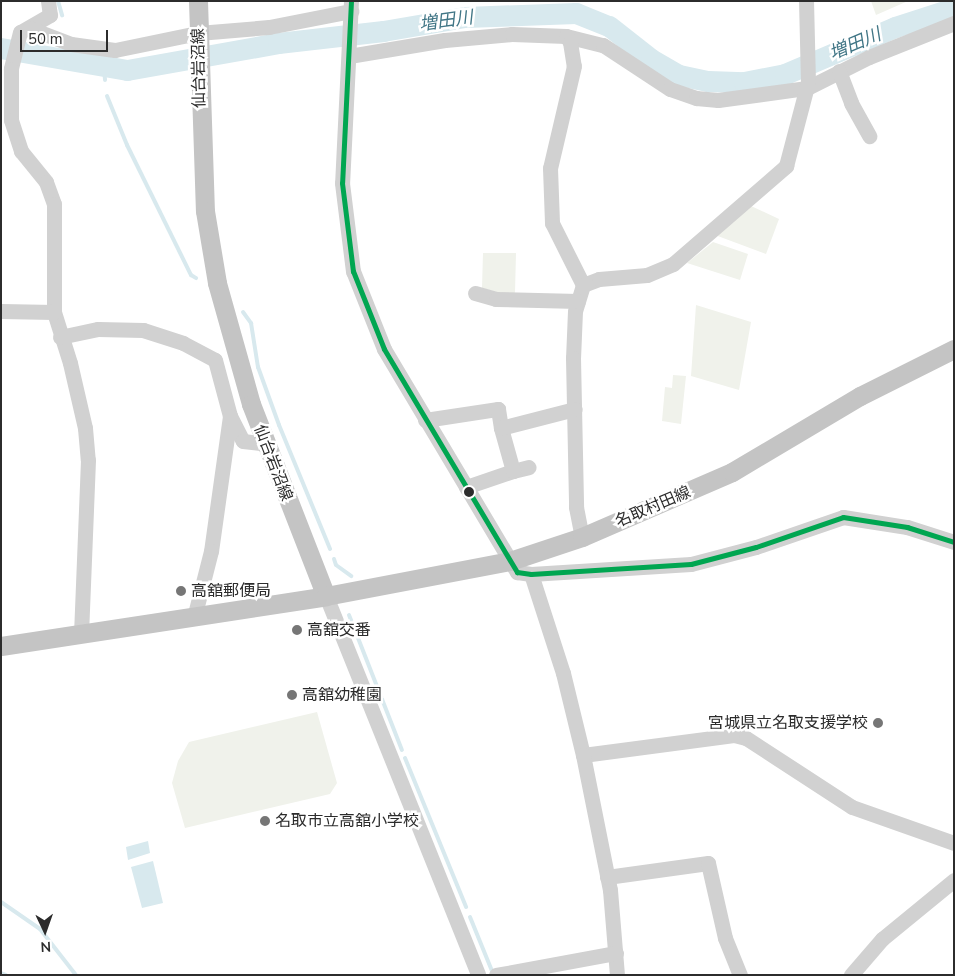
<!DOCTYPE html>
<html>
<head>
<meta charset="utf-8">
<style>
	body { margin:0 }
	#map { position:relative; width:955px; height:976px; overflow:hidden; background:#fff; font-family:"Nunito Sans","Noto Sans JP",sans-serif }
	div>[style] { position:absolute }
	.green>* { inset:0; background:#f0f2eb }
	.water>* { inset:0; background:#d8e9ee }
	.stream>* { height:4px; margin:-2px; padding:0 2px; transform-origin:2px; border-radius:2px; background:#d8e9ee }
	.river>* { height:21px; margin:-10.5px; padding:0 10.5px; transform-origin:10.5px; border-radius:10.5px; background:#d8e9ee }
	.minor>* { height:15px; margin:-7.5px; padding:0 7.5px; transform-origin:7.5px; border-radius:7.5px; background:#d1d1d1 }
	.major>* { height:19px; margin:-9.5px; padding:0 9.5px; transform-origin:9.5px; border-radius:9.5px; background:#c4c4c4 }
	.bus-1>* { height:5px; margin:-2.5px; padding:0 2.5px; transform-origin:2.5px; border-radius:2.5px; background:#00a651 }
	.dots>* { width:14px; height:14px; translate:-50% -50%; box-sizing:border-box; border:2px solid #fff; border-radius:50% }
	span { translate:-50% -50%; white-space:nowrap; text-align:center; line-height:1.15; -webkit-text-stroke:5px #fff; paint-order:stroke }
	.street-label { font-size:16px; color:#2c2c2c }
	.poi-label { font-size:16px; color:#2c2c2c }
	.left { translate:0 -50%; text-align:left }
	.right { translate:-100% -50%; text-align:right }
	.water-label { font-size:18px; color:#417686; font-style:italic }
	.frame { position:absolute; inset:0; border:2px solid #2c2c2c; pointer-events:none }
	.north { position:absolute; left:20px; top:906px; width:50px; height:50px; -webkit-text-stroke:4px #fff; paint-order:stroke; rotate:177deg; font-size:14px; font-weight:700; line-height:20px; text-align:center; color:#2c2c2c }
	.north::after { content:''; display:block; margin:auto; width:18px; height:22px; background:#2c2c2c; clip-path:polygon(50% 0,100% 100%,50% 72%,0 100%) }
	.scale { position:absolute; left:20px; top:30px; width:88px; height:22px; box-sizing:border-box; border:2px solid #2c2c2c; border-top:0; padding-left:6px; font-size:15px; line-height:18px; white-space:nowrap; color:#2c2c2c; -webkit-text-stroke:4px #fff; paint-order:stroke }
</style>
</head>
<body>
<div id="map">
	<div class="green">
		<i style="clip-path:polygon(871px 1px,908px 1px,876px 15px)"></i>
		<i style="clip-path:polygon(751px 206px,779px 219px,766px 254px,715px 235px)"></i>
		<i style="clip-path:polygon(713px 242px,748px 254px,740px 280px,687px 263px)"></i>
		<i style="clip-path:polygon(483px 253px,516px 253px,515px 293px,501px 293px,482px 288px)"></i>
		<i style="clip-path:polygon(696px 305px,751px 322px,739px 390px,691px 376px)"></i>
		<i style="clip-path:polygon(673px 375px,686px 376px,681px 424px,662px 421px,665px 387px,672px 388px)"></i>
		<i style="clip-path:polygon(317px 712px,337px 783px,330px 794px,185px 828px,172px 783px,178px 761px,189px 742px)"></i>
	</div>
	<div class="water">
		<i style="clip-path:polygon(148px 841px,150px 853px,128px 860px,126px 847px)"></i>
		<i style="clip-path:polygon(153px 861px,163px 903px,142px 908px,131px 867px)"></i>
	</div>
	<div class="stream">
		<i style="left:58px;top:1px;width:15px;rotate:74deg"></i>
		<i style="left:104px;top:68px;width:12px;rotate:85deg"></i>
		<i style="left:107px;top:96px;width:53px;rotate:67.8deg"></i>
		<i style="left:127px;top:145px;width:145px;rotate:63.8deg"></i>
		<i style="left:191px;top:275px;width:6px;rotate:31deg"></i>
		<i style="left:243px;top:312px;width:14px;rotate:54deg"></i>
		<i style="left:251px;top:323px;width:45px;rotate:81deg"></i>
		<i style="left:258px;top:367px;width:62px;rotate:70.1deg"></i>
		<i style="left:279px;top:425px;width:134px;rotate:67.6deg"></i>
		<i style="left:334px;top:559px;width:6px;rotate:72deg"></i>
		<i style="left:336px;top:565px;width:19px;rotate:36deg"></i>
		<i style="left:349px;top:615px;width:145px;rotate:68.6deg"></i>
		<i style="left:405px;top:758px;width:161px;rotate:67.7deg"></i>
		<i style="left:1px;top:902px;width:47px;rotate:34.7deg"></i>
		<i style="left:40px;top:929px;width:58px;rotate:52deg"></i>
		<i style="left:470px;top:917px;width:58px;rotate:67.8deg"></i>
		<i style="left:1px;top:973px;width:5px;rotate:22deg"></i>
	</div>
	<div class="river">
		<i style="left:1px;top:48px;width:128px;rotate:9.9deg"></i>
		<i style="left:127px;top:70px;width:153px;rotate:-10.1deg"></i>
		<i style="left:278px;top:43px;width:106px;rotate:-6.5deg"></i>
		<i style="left:383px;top:31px;width:83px;rotate:-9.7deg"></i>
		<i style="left:465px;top:17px;width:111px;rotate:-2.1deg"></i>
		<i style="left:576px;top:13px;width:35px;rotate:22deg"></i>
		<i style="left:609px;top:26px;width:53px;rotate:38.2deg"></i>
		<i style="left:651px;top:59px;width:32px;rotate:30deg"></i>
		<i style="left:679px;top:75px;width:30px;rotate:12deg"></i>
		<i style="left:708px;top:81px;width:36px;rotate:2deg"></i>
		<i style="left:744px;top:82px;width:42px;rotate:-11deg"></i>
		<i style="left:785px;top:74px;width:120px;rotate:-23.1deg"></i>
		<i style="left:895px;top:27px;width:62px;rotate:-17.9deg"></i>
	</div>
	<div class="minor">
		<i style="left:48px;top:1px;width:14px;rotate:82deg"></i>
		<i style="left:50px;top:15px;width:34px;rotate:150deg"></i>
		<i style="left:20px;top:32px;width:38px;rotate:104deg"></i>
		<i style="left:11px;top:69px;width:51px;rotate:90deg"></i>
		<i style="left:11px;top:120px;width:33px;rotate:72deg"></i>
		<i style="left:21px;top:151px;width:40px;rotate:51deg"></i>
		<i style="left:46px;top:182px;width:23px;rotate:70deg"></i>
		<i style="left:54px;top:204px;width:108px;rotate:90deg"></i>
		<i style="left:54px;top:312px;width:53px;rotate:72.6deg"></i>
		<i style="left:70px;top:363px;width:67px;rotate:77deg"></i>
		<i style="left:85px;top:428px;width:32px;rotate:85deg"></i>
		<i style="left:88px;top:460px;width:173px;rotate:92.3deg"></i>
		<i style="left:351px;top:1px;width:182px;rotate:92.8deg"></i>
		<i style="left:342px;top:183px;width:89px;rotate:82.9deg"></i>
		<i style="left:353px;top:271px;width:84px;rotate:68.3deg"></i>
		<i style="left:384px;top:349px;width:260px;rotate:59.2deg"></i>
		<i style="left:517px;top:572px;width:14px;rotate:8deg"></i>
		<i style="left:531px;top:574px;width:160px;rotate:-3.6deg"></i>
		<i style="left:691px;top:564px;width:67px;rotate:-14.7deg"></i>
		<i style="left:756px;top:547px;width:92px;rotate:-19deg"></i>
		<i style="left:843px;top:517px;width:65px;rotate:8.9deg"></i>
		<i style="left:907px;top:527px;width:49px;rotate:17.7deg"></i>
		<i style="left:29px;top:28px;width:45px;rotate:20.9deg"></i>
		<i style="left:71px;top:44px;width:44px;rotate:7.8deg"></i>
		<i style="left:115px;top:50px;width:85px;rotate:-11.6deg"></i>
		<i style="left:198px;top:33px;width:71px;rotate:-4.8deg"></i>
		<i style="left:269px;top:27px;width:84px;rotate:-11deg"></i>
		<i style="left:566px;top:36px;width:38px;rotate:14deg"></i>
		<i style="left:603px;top:45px;width:80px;rotate:33.3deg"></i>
		<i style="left:670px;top:89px;width:28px;rotate:19deg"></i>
		<i style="left:696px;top:98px;width:22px;rotate:5deg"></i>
		<i style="left:718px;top:100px;width:90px;rotate:-7.7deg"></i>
		<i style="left:807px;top:88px;width:69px;rotate:-26.6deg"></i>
		<i style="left:869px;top:57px;width:92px;rotate:-21.8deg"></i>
		<i style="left:349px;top:56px;width:97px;rotate:-9.5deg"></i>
		<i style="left:445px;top:40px;width:67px;rotate:-5.1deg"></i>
		<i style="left:512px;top:34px;width:54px;rotate:2.1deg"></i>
		<i style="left:566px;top:36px;width:7px;rotate:56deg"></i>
		<i style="left:570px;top:42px;width:24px;rotate:81deg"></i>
		<i style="left:574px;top:66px;width:105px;rotate:103.2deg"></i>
		<i style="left:550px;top:168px;width:55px;rotate:87.9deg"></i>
		<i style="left:552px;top:223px;width:69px;rotate:63.4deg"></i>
		<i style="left:583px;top:285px;width:27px;rotate:107deg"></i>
		<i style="left:575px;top:311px;width:47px;rotate:92.4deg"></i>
		<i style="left:573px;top:358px;width:149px;rotate:88.8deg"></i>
		<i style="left:576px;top:507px;width:31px;rotate:79deg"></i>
		<i style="left:839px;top:71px;width:34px;rotate:69deg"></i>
		<i style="left:851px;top:103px;width:38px;rotate:61deg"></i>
		<i style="left:583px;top:285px;width:17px;rotate:-21deg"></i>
		<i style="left:599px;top:279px;width:48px;rotate:-4.8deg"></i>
		<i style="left:647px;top:275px;width:28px;rotate:-23deg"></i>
		<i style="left:673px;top:264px;width:150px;rotate:-40.9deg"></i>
		<i style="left:786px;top:166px;width:87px;rotate:-75.3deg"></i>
		<i style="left:808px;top:82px;width:81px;rotate:-91.4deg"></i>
		<i style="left:475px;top:293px;width:22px;rotate:16deg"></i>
		<i style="left:496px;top:299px;width:82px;rotate:1.4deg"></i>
		<i style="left:1px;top:311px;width:53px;rotate:1.1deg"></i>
		<i style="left:60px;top:337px;width:39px;rotate:-12deg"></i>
		<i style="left:98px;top:329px;width:45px;rotate:1.3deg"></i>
		<i style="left:143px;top:330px;width:42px;rotate:18deg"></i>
		<i style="left:183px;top:343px;width:36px;rotate:28deg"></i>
		<i style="left:215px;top:360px;width:58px;rotate:75deg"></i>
		<i style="left:230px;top:416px;width:136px;rotate:98deg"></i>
		<i style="left:211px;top:551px;width:65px;rotate:104.3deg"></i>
		<i style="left:230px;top:416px;width:28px;rotate:63deg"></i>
		<i style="left:243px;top:441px;width:23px;rotate:7deg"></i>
		<i style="left:425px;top:420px;width:74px;rotate:-8.6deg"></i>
		<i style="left:498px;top:409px;width:19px;rotate:81deg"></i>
		<i style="left:513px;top:471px;width:16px;rotate:-14deg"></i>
		<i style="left:466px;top:487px;width:50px;rotate:-18.8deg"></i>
		<i style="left:513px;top:471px;width:45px;rotate:-105.6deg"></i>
		<i style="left:501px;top:428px;width:76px;rotate:-14.4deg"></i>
		<i style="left:531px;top:574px;width:104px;rotate:72.1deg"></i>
		<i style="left:563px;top:673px;width:84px;rotate:76.3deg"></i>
		<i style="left:583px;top:755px;width:152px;rotate:-7.5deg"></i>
		<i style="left:734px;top:735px;width:12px;rotate:14deg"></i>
		<i style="left:746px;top:738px;width:126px;rotate:33.1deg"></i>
		<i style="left:852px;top:807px;width:108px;rotate:19.4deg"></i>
		<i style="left:326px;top:596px;width:408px;rotate:68.1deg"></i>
		<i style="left:583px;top:755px;width:138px;rotate:78.7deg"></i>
		<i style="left:610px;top:890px;width:85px;rotate:85.3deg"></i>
		<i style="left:607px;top:877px;width:102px;rotate:-7.9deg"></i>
		<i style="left:708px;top:863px;width:77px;rotate:77.2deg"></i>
		<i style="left:725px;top:938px;width:40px;rotate:68deg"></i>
		<i style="left:496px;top:975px;width:122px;rotate:-10.4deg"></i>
		<i style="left:851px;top:975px;width:48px;rotate:-49.3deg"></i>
		<i style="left:882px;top:939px;width:93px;rotate:-39.3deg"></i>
	</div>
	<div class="major">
		<i style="left:198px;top:1px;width:210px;rotate:88.1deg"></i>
		<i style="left:205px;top:211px;width:73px;rotate:80.5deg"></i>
		<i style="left:217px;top:283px;width:126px;rotate:74.3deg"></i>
		<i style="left:251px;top:404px;width:206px;rotate:68.7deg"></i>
		<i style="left:1px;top:646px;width:329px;rotate:-8.7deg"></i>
		<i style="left:326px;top:596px;width:187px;rotate:-10.8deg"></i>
		<i style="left:510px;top:561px;width:76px;rotate:-18.4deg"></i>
		<i style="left:582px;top:537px;width:163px;rotate:-23.4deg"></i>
		<i style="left:732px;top:472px;width:149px;rotate:-30.7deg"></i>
		<i style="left:860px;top:396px;width:105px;rotate:-26.6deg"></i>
	</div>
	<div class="bus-1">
		<i style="left:351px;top:1px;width:182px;rotate:92.8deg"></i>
		<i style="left:342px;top:183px;width:89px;rotate:82.9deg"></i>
		<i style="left:353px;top:271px;width:84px;rotate:68.3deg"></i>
		<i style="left:384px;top:349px;width:260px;rotate:59.2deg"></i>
		<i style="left:517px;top:572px;width:14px;rotate:8deg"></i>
		<i style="left:531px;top:574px;width:160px;rotate:-3.6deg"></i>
		<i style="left:691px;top:564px;width:67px;rotate:-14.7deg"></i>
		<i style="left:756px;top:547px;width:92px;rotate:-19deg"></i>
		<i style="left:843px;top:517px;width:65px;rotate:8.9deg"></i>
		<i style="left:907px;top:527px;width:49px;rotate:17.7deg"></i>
	</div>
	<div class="dots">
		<i style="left:469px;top:492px;background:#2c2c2c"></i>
		<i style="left:181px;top:591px;background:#767676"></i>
		<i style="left:297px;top:630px;background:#767676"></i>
		<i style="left:292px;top:695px;background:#767676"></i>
		<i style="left:878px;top:723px;background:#767676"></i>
		<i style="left:265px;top:821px;background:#767676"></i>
	</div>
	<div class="street-label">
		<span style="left:199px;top:68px;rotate:-91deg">仙台岩沼線</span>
		<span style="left:273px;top:463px;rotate:69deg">仙台岩沼線</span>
		<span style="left:653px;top:507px;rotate:-23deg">名取村田線</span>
	</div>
	<div class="poi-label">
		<span class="left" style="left:191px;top:591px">高舘郵便局</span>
		<span class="left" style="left:307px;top:630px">高舘交番</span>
		<span class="left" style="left:302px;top:695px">高舘幼稚園</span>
		<span class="right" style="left:868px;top:723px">宮城県立名取支援学校</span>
		<span class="left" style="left:275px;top:821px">名取市立高舘小学校</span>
	</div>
	<div class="water-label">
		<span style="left:446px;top:21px;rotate:-8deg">増田川</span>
		<span style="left:855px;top:44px;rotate:-23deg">増田川</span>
	</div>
	<div class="frame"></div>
	<div class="north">N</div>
	<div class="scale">50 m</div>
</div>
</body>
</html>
